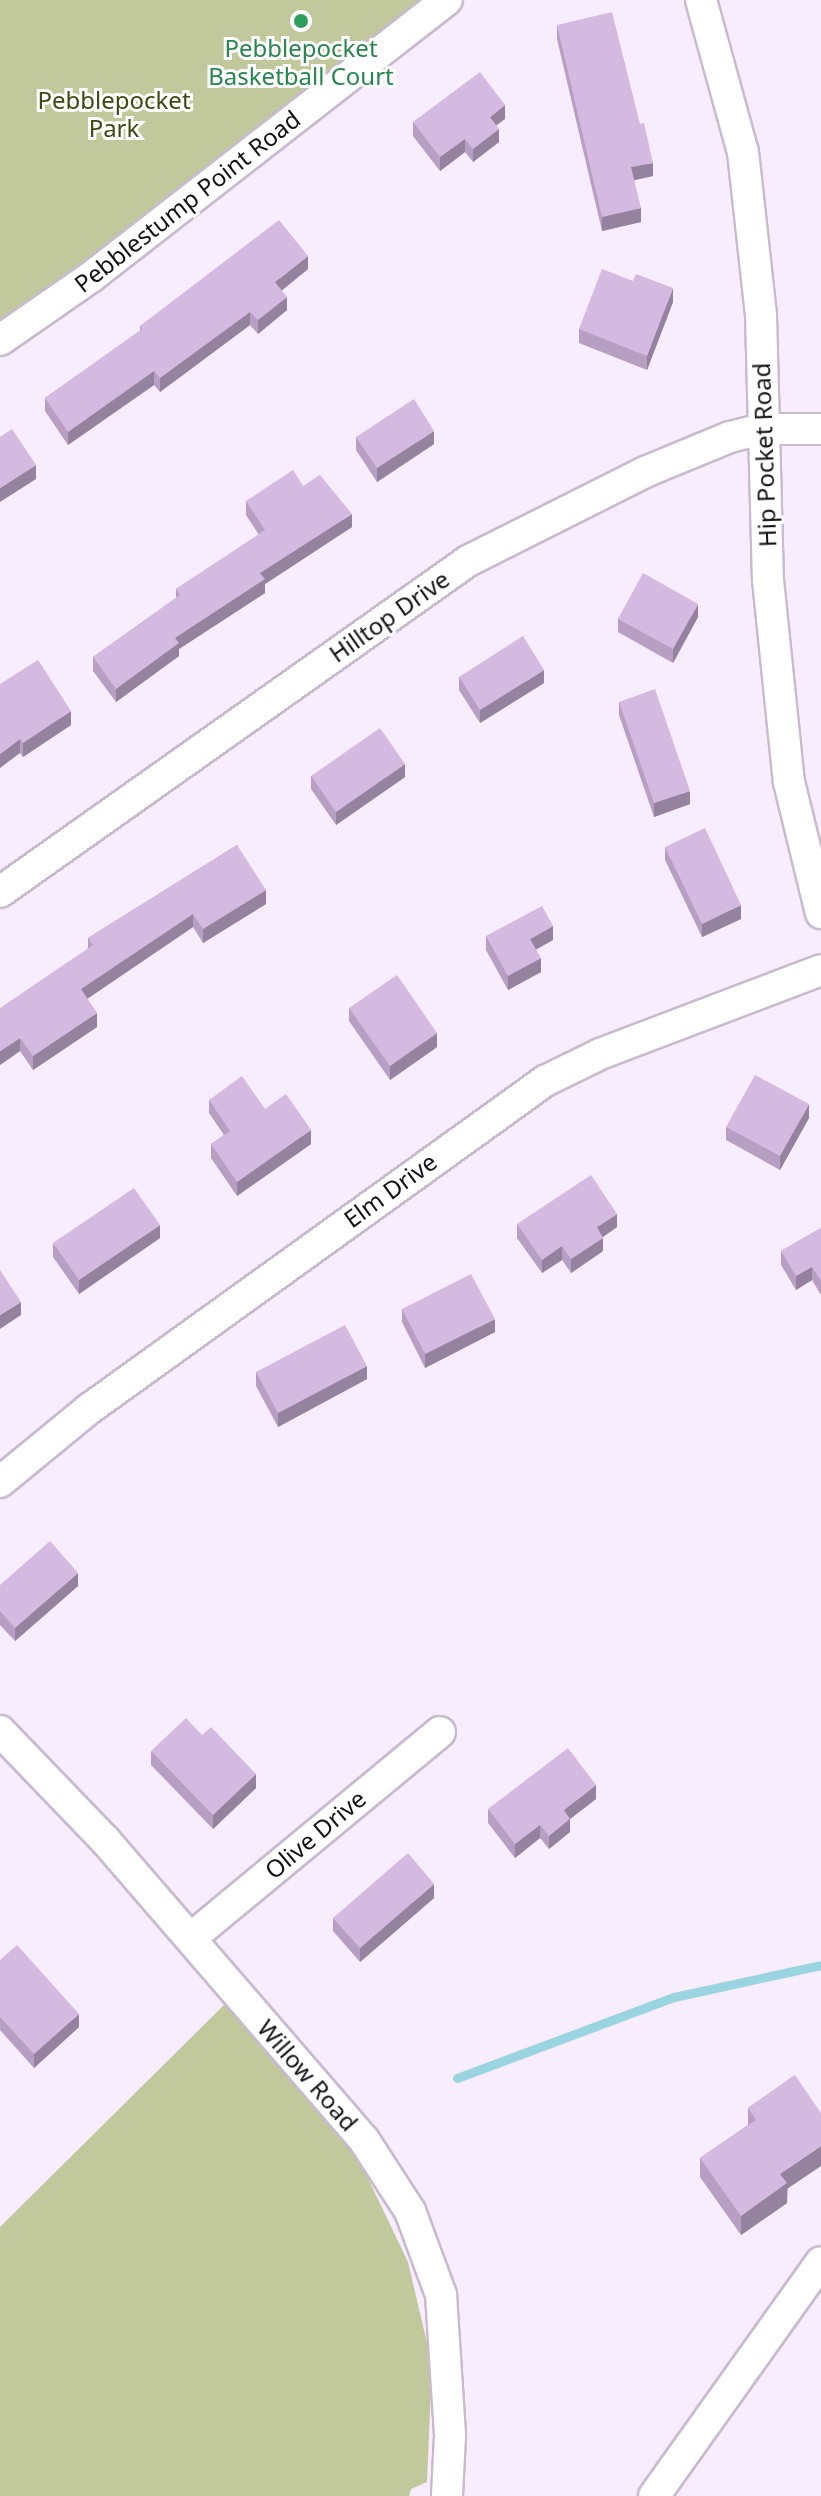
<!DOCTYPE html>
<html>
<head>
<meta charset="utf-8">
<style>
	body { margin:0 }
	#map { position:relative; width:821px; height:2496px; overflow:hidden; background:#f8ecff; font-family:"Noto Sans",sans-serif }
	div>[style] { position:absolute }
	.green>* { inset:0; background:#c1c89c }
	.stream>* { height:9px; margin:-4.5px; padding:0 4.5px; transform-origin:4.5px; border-radius:4.5px; background:#99d4e0 }
	.roads { filter:drop-shadow(2px 0 #c7bbcd) drop-shadow(-2px 0 #c7bbcd) drop-shadow(0 2px #c7bbcd) drop-shadow(0 -2px #c7bbcd) }
	.street>* { height:30px; margin:-15px; padding:0 15px; transform-origin:15px; border-radius:15px; background:#fff }
	.wall>* { inset:0; background:#b69fc2 }
	.shaded-wall>* { inset:0; background:#94829e }
	.building>* { inset:0; background:#d4b9e1 }
	.dots>* { width:22px; height:22px; translate:-50% -50%; box-sizing:border-box; border:4px solid #fff; border-radius:50% }
	span { translate:-50% -50%; white-space:nowrap; text-align:center; line-height:1.15; -webkit-text-stroke:6px #fff; paint-order:stroke }
	.leisure-label { font-size:24px; color:#27864d }
	.park-label { font-size:24px; color:#414712 }
	.street-label { font-size:24px; color:#151117 }
</style>
</head>
<body>
<div id="map">
	<div class="green">
		<i style="clip-path:polygon(0 0,447px 0,0 340px)"></i>
		<i style="clip-path:polygon(229px 2000px,276px 2050px,363px 2168px,408px 2262px,432px 2364px,427px 2482px,411px 2489px,409px 2496px,0 2496px,0 2227px)"></i>
	</div>
	<div class="stream">
		<i style="left:457px;top:2078px;width:232px;rotate:-20.5deg"></i>
		<i style="left:674px;top:1997px;width:150px;rotate:-12.3deg"></i>
	</div>
	<div class="roads">
		<div class="street">
			<i style="left:701px;top:0;width:158px;rotate:74.6deg"></i>
			<i style="left:743px;top:152px;width:164px;rotate:83.7deg"></i>
			<i style="left:761px;top:315px;width:265px;rotate:88.5deg"></i>
			<i style="left:768px;top:580px;width:203px;rotate:84.1deg"></i>
			<i style="left:789px;top:782px;width:135px;rotate:76.3deg"></i>
			<i style="left:0;top:340px;width:111px;rotate:-34.7deg"></i>
			<i style="left:91px;top:277px;width:451px;rotate:-37.9deg"></i>
			<i style="left:0;top:892px;width:573px;rotate:-35.27deg"></i>
			<i style="left:468px;top:561px;width:198px;rotate:-26.7deg"></i>
			<i style="left:645px;top:472px;width:92px;rotate:-22.4deg"></i>
			<i style="left:730px;top:437px;width:34px;rotate:-14deg"></i>
			<i style="left:763px;top:429px;width:58px"></i>
			<i style="left:0;top:1482px;width:115px;rotate:-39.4deg"></i>
			<i style="left:89px;top:1409px;width:562px;rotate:-35.73deg"></i>
			<i style="left:545px;top:1081px;width:61px;rotate:-26.1deg"></i>
			<i style="left:600px;top:1054px;width:236px;rotate:-20.8deg"></i>
			<i style="left:0;top:1731px;width:151px;rotate:46.1deg"></i>
			<i style="left:105px;top:1840px;width:396px;rotate:49.2deg"></i>
			<i style="left:364px;top:2140px;width:85px;rotate:57.1deg"></i>
			<i style="left:410px;top:2211px;width:90px;rotate:69.7deg"></i>
			<i style="left:441px;top:2295px;width:141px;rotate:86.3deg"></i>
			<i style="left:450px;top:2436px;width:60px;rotate:92.9deg"></i>
			<i style="left:191px;top:1938px;width:323px;rotate:-39.6deg"></i>
			<i style="left:654px;top:2496px;width:287px;rotate:-54.5deg"></i>
		</div>
	</div>
	<div class="wall">
		<i style="clip-path:polygon(557px 25px,653px 176px,634px 180px,641px 222px,602px 231px,557px 39px)"></i>
		<i style="clip-path:polygon(505px 119px,496px 125px,499px 142px,473px 162px,465px 152px,440px 171px,413px 136px,413px 122px)"></i>
		<i style="clip-path:polygon(308px 269px,282px 290px,287px 310px,258px 334px,250px 325px,160px 392px,154px 385px,68px 445px,45px 411px,45px 398px,140px 331px,140px 326px)"></i>
		<i style="clip-path:polygon(673px 302px,647px 370px,579px 343px,579px 329px)"></i>
		<i style="clip-path:polygon(356px 437px,434px 444px,377px 482px,356px 450px)"></i>
		<i style="clip-path:polygon(303px 486px,352px 527px,265px 584px,265px 593px,179px 649px,179px 656px,116px 702px,93px 671px,93px 657px,176px 598px,176px 589px,259px 535px,246px 515px,246px 501px)"></i>
		<i style="clip-path:polygon(698px 617px,673px 663px,618px 632px,618px 619px)"></i>
		<i style="clip-path:polygon(459px 677px,544px 683px,480px 723px,459px 690px)"></i>
		<i style="clip-path:polygon(0 684px,71px 725px,23px 757px,20px 753px)"></i>
		<i style="clip-path:polygon(619px 702px,690px 804px,654px 817px,619px 715px)"></i>
		<i style="clip-path:polygon(311px 776px,405px 777px,336px 825px,311px 789px)"></i>
		<i style="clip-path:polygon(237px 845px,266px 904px,203px 943px,193px 927px,87px 999px,97px 1027px,33px 1070px,20px 1051px,0 1065px,88px 948px,88px 938px)"></i>
		<i style="clip-path:polygon(665px 847px,741px 919px,702px 937px,665px 860px)"></i>
		<i style="clip-path:polygon(486px 936px,553px 940px,536px 949px,541px 972px,508px 990px,486px 950px)"></i>
		<i style="clip-path:polygon(349px 1008px,437px 1047px,390px 1080px,349px 1021px)"></i>
		<i style="clip-path:polygon(209px 1100px,265px 1109px,311px 1144px,237px 1196px,211px 1158px,211px 1144px,224px 1135px,209px 1113px)"></i>
		<i style="clip-path:polygon(809px 1118px,780px 1170px,726px 1140px,726px 1127px)"></i>
		<i style="clip-path:polygon(517px 1224px,617px 1227px,603px 1237px,603px 1251px,571px 1273px,562px 1260px,542px 1273px,517px 1238px)"></i>
		<i style="clip-path:polygon(821px 1228px,821px 1295px,812px 1280px,796px 1290px,781px 1265px,781px 1251px)"></i>
		<i style="clip-path:polygon(160px 1238px,79px 1294px,53px 1257px,53px 1243px)"></i>
		<i style="clip-path:polygon(402px 1309px,495px 1332px,425px 1368px,402px 1322px)"></i>
		<i style="clip-path:polygon(256px 1372px,367px 1379px,278px 1427px,256px 1386px)"></i>
		<i style="clip-path:polygon(0 1585px,78px 1586px,15px 1641px,0 1625px)"></i>
		<i style="clip-path:polygon(151px 1751px,256px 1788px,213px 1829px,151px 1765px)"></i>
		<i style="clip-path:polygon(596px 1799px,570px 1819px,570px 1832px,549px 1849px,540px 1838px,515px 1858px,488px 1823px,488px 1809px)"></i>
		<i style="clip-path:polygon(434px 1898px,360px 1962px,333px 1931px,333px 1918px)"></i>
		<i style="clip-path:polygon(0 1960px,79px 2027px,34px 2068px,0 2030px)"></i>
		<i style="clip-path:polygon(795px 2075px,787px 2203px,741px 2235px,700px 2177px,700px 2158px,748px 2125px,748px 2108px)"></i>
	</div>
	<div class="shaded-wall">
		<i style="clip-path:polygon(505px 105px,505px 119px,490px 130px,490px 117px)"></i>
		<i style="clip-path:polygon(499px 129px,499px 142px,473px 162px,473px 149px)"></i>
		<i style="clip-path:polygon(465px 139px,465px 152px,440px 171px,440px 157px)"></i>
		<i style="clip-path:polygon(653px 163px,653px 176px,631px 181px,631px 167px)"></i>
		<i style="clip-path:polygon(641px 208px,641px 222px,602px 231px,602px 217px)"></i>
		<i style="clip-path:polygon(308px 256px,308px 269px,275px 296px,275px 282px)"></i>
		<i style="clip-path:polygon(673px 288px,673px 302px,647px 370px,647px 356px)"></i>
		<i style="clip-path:polygon(287px 297px,287px 310px,258px 334px,258px 320px)"></i>
		<i style="clip-path:polygon(250px 312px,250px 325px,160px 392px,160px 378px)"></i>
		<i style="clip-path:polygon(154px 371px,154px 385px,68px 445px,68px 432px)"></i>
		<i style="clip-path:polygon(434px 431px,434px 444px,377px 482px,377px 468px)"></i>
		<i style="clip-path:polygon(36px 465px,36px 479px,0 502px,0 488px)"></i>
		<i style="clip-path:polygon(352px 514px,352px 527px,265px 584px,265px 593px,179px 649px,179px 656px,116px 702px,116px 689px,175px 638px,260px 573px)"></i>
		<i style="clip-path:polygon(698px 604px,698px 617px,673px 663px,673px 649px)"></i>
		<i style="clip-path:polygon(544px 670px,544px 683px,480px 723px,480px 710px)"></i>
		<i style="clip-path:polygon(71px 711px,71px 725px,23px 757px,23px 743px)"></i>
		<i style="clip-path:polygon(20px 739px,20px 753px,0 768px,0 754px)"></i>
		<i style="clip-path:polygon(405px 764px,405px 777px,336px 825px,336px 812px)"></i>
		<i style="clip-path:polygon(690px 791px,690px 804px,654px 817px,654px 803px)"></i>
		<i style="clip-path:polygon(266px 890px,266px 904px,203px 943px,203px 929px)"></i>
		<i style="clip-path:polygon(741px 905px,741px 919px,702px 937px,702px 924px)"></i>
		<i style="clip-path:polygon(193px 914px,193px 927px,81px 1003px,81px 989px)"></i>
		<i style="clip-path:polygon(553px 926px,553px 940px,530px 953px,530px 939px)"></i>
		<i style="clip-path:polygon(541px 958px,541px 972px,508px 990px,508px 976px)"></i>
		<i style="clip-path:polygon(97px 1013px,97px 1027px,33px 1070px,33px 1056px)"></i>
		<i style="clip-path:polygon(437px 1033px,437px 1047px,390px 1080px,390px 1066px)"></i>
		<i style="clip-path:polygon(20px 1038px,20px 1051px,0 1065px,0 1051px)"></i>
		<i style="clip-path:polygon(809px 1104px,809px 1118px,780px 1170px,780px 1156px)"></i>
		<i style="clip-path:polygon(311px 1130px,311px 1144px,237px 1196px,237px 1182px)"></i>
		<i style="clip-path:polygon(617px 1214px,617px 1227px,597px 1241px,597px 1227px)"></i>
		<i style="clip-path:polygon(160px 1225px,160px 1238px,79px 1294px,79px 1280px)"></i>
		<i style="clip-path:polygon(603px 1238px,603px 1251px,571px 1273px,571px 1259px)"></i>
		<i style="clip-path:polygon(562px 1246px,562px 1260px,542px 1273px,542px 1260px)"></i>
		<i style="clip-path:polygon(812px 1267px,812px 1280px,796px 1290px,796px 1276px)"></i>
		<i style="clip-path:polygon(21px 1302px,21px 1315px,0 1329px,0 1315px)"></i>
		<i style="clip-path:polygon(495px 1319px,495px 1332px,425px 1368px,425px 1354px)"></i>
		<i style="clip-path:polygon(367px 1366px,367px 1379px,278px 1427px,278px 1413px)"></i>
		<i style="clip-path:polygon(78px 1573px,78px 1586px,15px 1641px,15px 1628px)"></i>
		<i style="clip-path:polygon(256px 1774px,256px 1788px,213px 1829px,213px 1815px)"></i>
		<i style="clip-path:polygon(596px 1785px,596px 1799px,570px 1819px,570px 1832px,549px 1849px,549px 1836px,564px 1810px)"></i>
		<i style="clip-path:polygon(540px 1825px,540px 1838px,515px 1858px,515px 1844px)"></i>
		<i style="clip-path:polygon(434px 1884px,434px 1898px,360px 1962px,360px 1948px)"></i>
		<i style="clip-path:polygon(79px 2014px,79px 2027px,34px 2068px,34px 2054px)"></i>
		<i style="clip-path:polygon(821px 2146px,821px 2166px,787px 2189px,787px 2203px,741px 2235px,741px 2216px,780px 2174px)"></i>
	</div>
	<div class="building">
		<i style="clip-path:polygon(612px 12px,640px 124px,644px 123px,653px 163px,631px 167px,641px 208px,602px 217px,557px 25px)"></i>
		<i style="clip-path:polygon(480px 72px,505px 105px,490px 117px,499px 129px,473px 149px,465px 139px,440px 157px,413px 122px)"></i>
		<i style="clip-path:polygon(279px 220px,308px 256px,275px 282px,287px 297px,258px 320px,250px 312px,160px 378px,154px 371px,68px 432px,45px 398px,142px 329px,140px 326px)"></i>
		<i style="clip-path:polygon(602px 269px,633px 281px,636px 274px,673px 288px,647px 356px,579px 329px)"></i>
		<i style="clip-path:polygon(414px 399px,434px 431px,377px 468px,356px 437px)"></i>
		<i style="clip-path:polygon(12px 429px,36px 465px,0 488px,0 437px)"></i>
		<i style="clip-path:polygon(293px 470px,303px 486px,320px 475px,352px 514px,260px 573px,265px 579px,175px 638px,179px 643px,116px 689px,93px 657px,180px 595px,176px 589px,265px 530px,246px 501px)"></i>
		<i style="clip-path:polygon(643px 573px,698px 604px,673px 649px,618px 619px)"></i>
		<i style="clip-path:polygon(523px 636px,544px 670px,480px 710px,459px 677px)"></i>
		<i style="clip-path:polygon(38px 660px,71px 711px,23px 743px,20px 739px,0 754px,0 684px)"></i>
		<i style="clip-path:polygon(655px 689px,690px 791px,654px 803px,619px 702px)"></i>
		<i style="clip-path:polygon(380px 728px,405px 764px,336px 812px,311px 776px)"></i>
		<i style="clip-path:polygon(705px 828px,741px 905px,702px 924px,665px 847px)"></i>
		<i style="clip-path:polygon(237px 845px,266px 890px,203px 929px,193px 914px,81px 989px,97px 1013px,33px 1056px,20px 1038px,0 1051px,0 1008px,93px 945px,88px 938px)"></i>
		<i style="clip-path:polygon(542px 906px,553px 926px,530px 939px,541px 958px,508px 976px,486px 936px)"></i>
		<i style="clip-path:polygon(397px 975px,437px 1033px,390px 1066px,349px 1008px)"></i>
		<i style="clip-path:polygon(755px 1075px,809px 1104px,780px 1156px,726px 1127px)"></i>
		<i style="clip-path:polygon(242px 1076px,265px 1109px,286px 1094px,311px 1130px,237px 1182px,211px 1144px,230px 1131px,209px 1100px)"></i>
		<i style="clip-path:polygon(591px 1175px,617px 1214px,597px 1227px,603px 1238px,571px 1259px,562px 1246px,542px 1260px,517px 1224px)"></i>
		<i style="clip-path:polygon(134px 1188px,160px 1225px,79px 1280px,53px 1243px)"></i>
		<i style="clip-path:polygon(821px 1228px,821px 1281px,812px 1267px,796px 1276px,781px 1251px)"></i>
		<i style="clip-path:polygon(0 1270px,21px 1302px,0 1315px)"></i>
		<i style="clip-path:polygon(471px 1274px,495px 1319px,425px 1354px,402px 1309px)"></i>
		<i style="clip-path:polygon(345px 1325px,367px 1366px,278px 1413px,256px 1372px)"></i>
		<i style="clip-path:polygon(50px 1541px,78px 1573px,15px 1628px,0 1611px,0 1585px)"></i>
		<i style="clip-path:polygon(186px 1718px,202px 1735px,211px 1727px,256px 1774px,213px 1815px,151px 1751px)"></i>
		<i style="clip-path:polygon(568px 1748px,596px 1785px,564px 1810px,570px 1819px,549px 1836px,540px 1825px,515px 1844px,488px 1809px)"></i>
		<i style="clip-path:polygon(408px 1853px,434px 1884px,360px 1948px,333px 1918px)"></i>
		<i style="clip-path:polygon(17px 1945px,79px 2014px,34px 2054px,0 2017px,0 1960px)"></i>
		<i style="clip-path:polygon(795px 2075px,821px 2113px,821px 2146px,780px 2174px,787px 2183px,741px 2216px,700px 2158px,756px 2120px,748px 2108px)"></i>
	</div>
	<div class="dots">
		<i style="left:301px;top:21px;background:#2e9e5b"></i>
	</div>
	<div class="leisure-label">
		<span style="left:301px;top:62px">Pebblepocket<br>Basketball Court</span>
	</div>
	<div class="park-label">
		<span style="left:114px;top:114px">Pebblepocket<br>Park</span>
	</div>
	<div class="street-label">
		<span style="left:187px;top:201px;rotate:-38deg">Pebblestump Point Road</span>
		<span style="left:764px;top:455px;rotate:-92deg">Hip Pocket Road</span>
		<span style="left:389px;top:616px;rotate:-35deg">Hilltop Drive</span>
		<span style="left:390px;top:1190px;rotate:-36deg">Elm Drive</span>
		<span style="left:315px;top:1834px;rotate:-40deg">Olive Drive</span>
		<span style="left:308px;top:2075px;rotate:49deg">Willow Road</span>
	</div>
</div>
</body>
</html>
